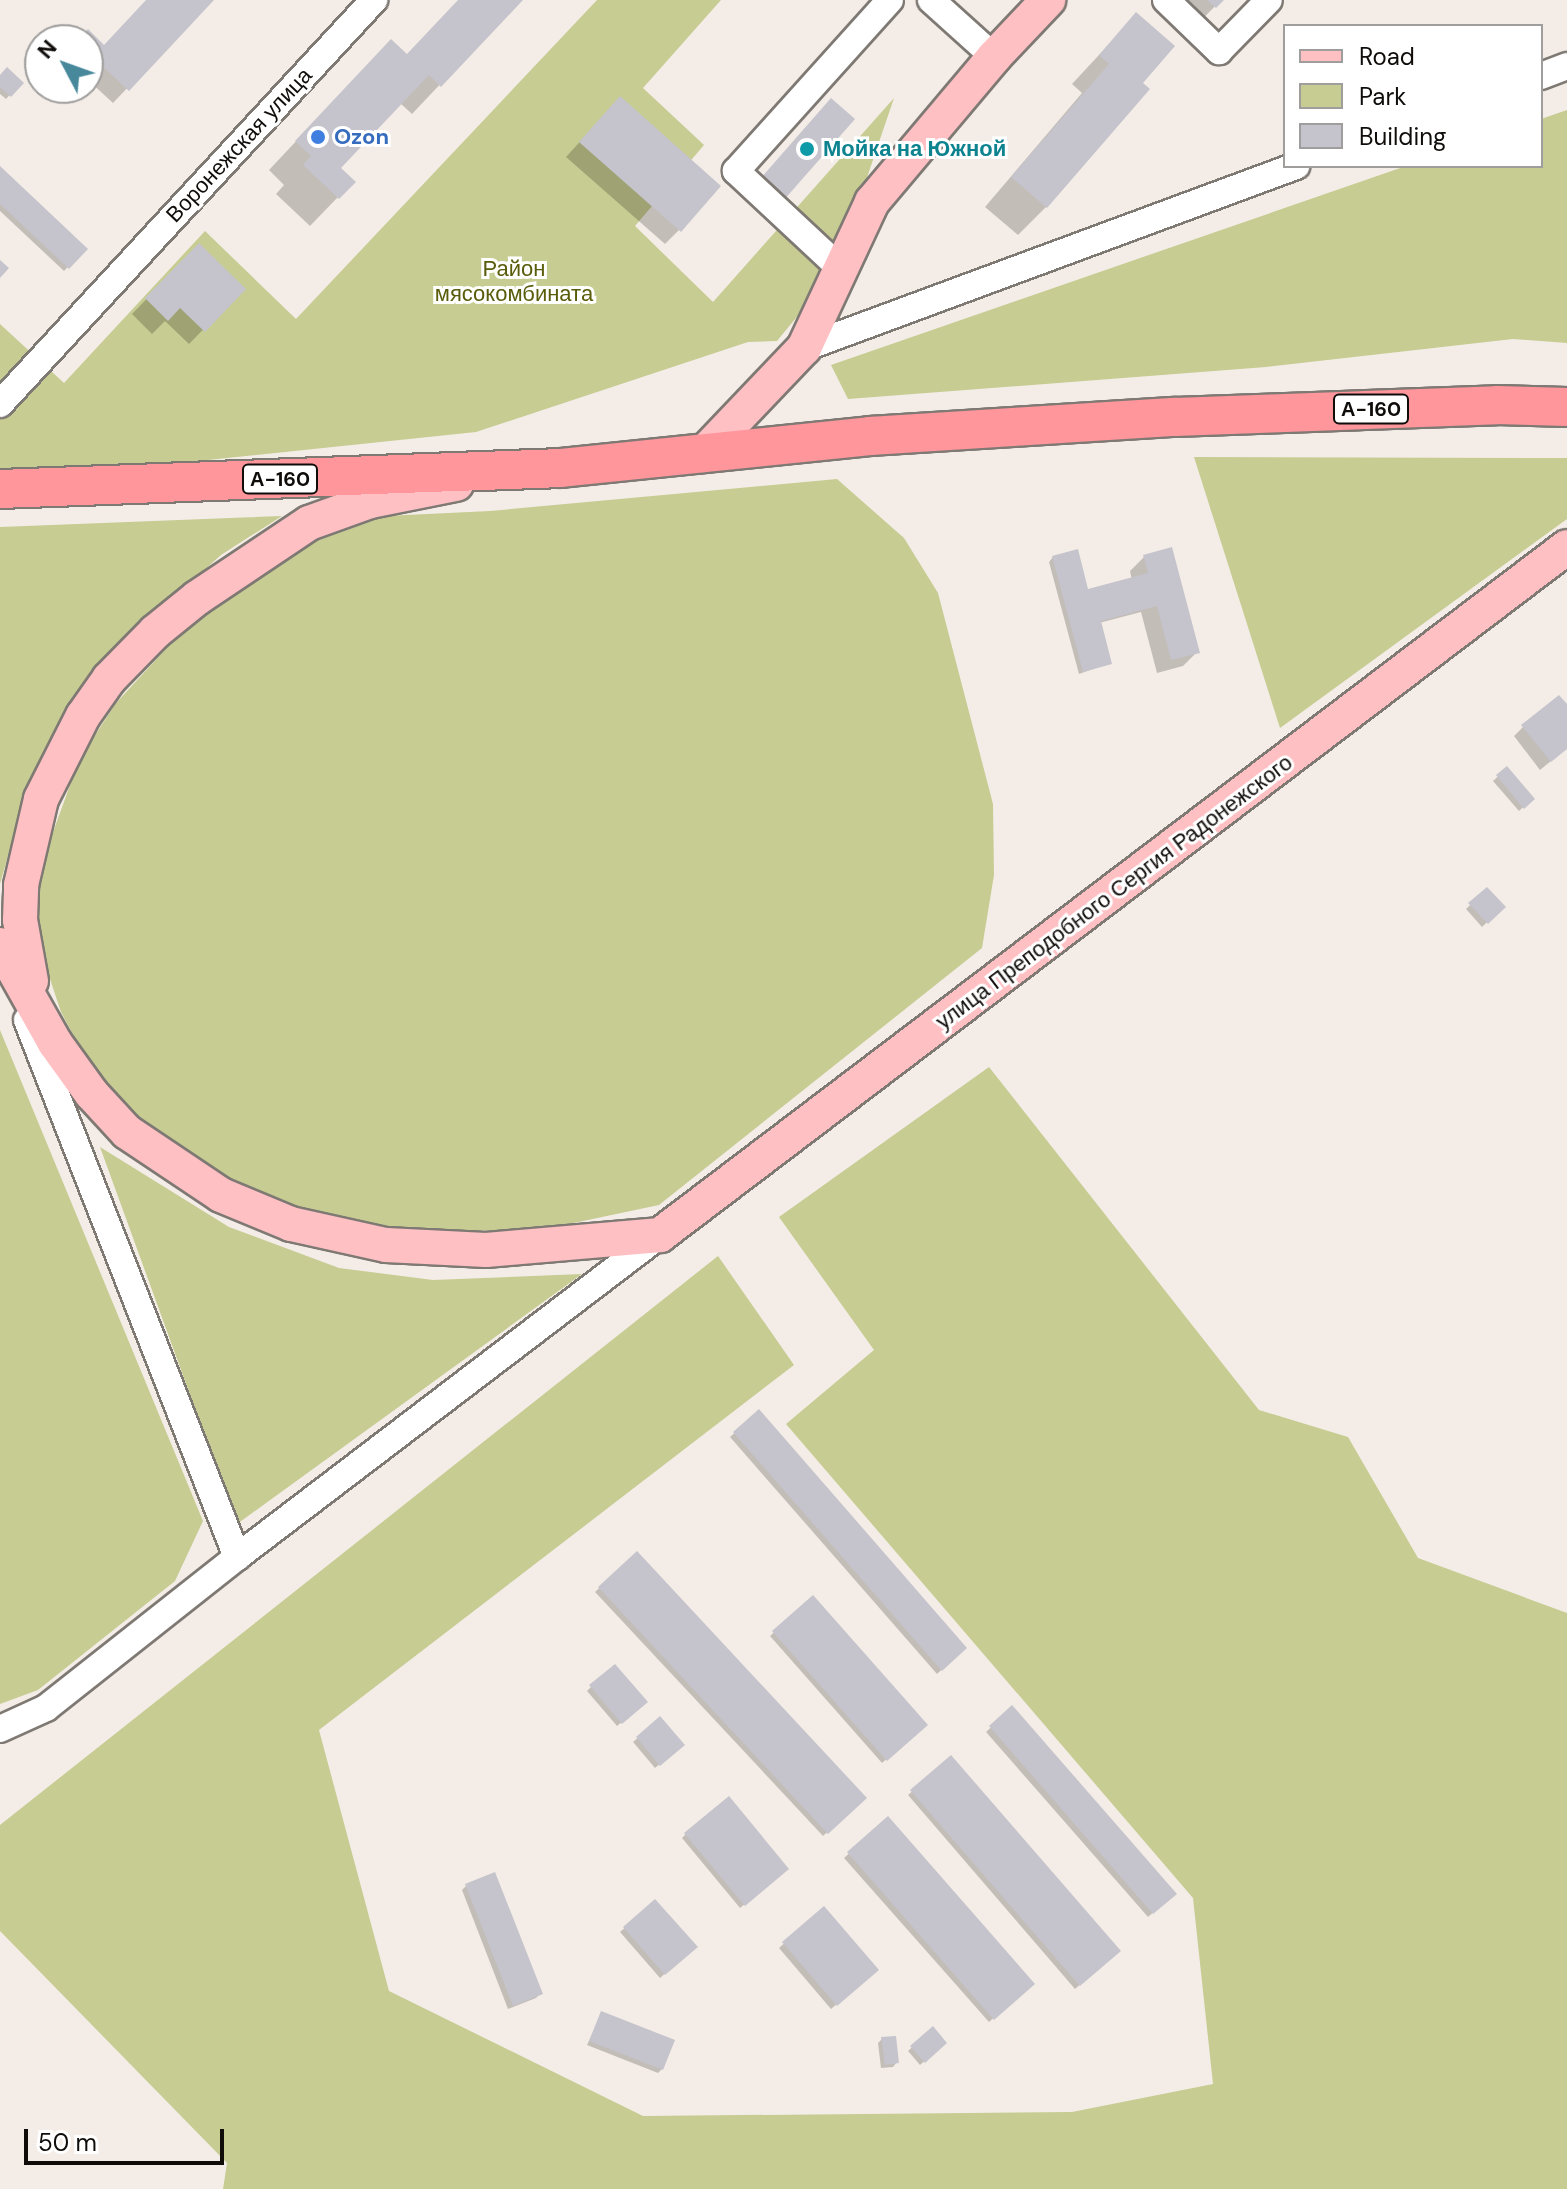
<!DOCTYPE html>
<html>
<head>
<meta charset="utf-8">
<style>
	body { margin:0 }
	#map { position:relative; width:1567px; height:2189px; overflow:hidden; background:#f4ede7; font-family:"DM Sans",sans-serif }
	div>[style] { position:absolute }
	.green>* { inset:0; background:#c7cc92 }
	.shadow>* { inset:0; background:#0003 }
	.building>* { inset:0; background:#c5c3cb }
	.roads { filter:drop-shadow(2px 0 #7f7974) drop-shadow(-2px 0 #7f7974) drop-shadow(0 2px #7f7974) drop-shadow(0 -2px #7f7974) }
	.minor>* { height:26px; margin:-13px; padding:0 13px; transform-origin:13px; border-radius:13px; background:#fff }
	.major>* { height:34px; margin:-17px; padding:0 17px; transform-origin:17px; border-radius:17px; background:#ffc0c4 }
	.highway>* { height:38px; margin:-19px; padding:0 19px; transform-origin:19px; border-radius:19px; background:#ff969c }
	.dots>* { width:22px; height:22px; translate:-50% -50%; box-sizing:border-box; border:4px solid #fff; border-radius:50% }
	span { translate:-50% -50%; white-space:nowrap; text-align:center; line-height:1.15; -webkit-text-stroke:6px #fff; paint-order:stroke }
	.shield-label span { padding:2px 6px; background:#fff; border:2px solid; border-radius:6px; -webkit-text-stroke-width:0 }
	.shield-label { font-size:20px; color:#0f0c0a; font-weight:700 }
	.shop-label { font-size:22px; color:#366cbe; font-weight:700 }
	.left { translate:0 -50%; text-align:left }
	.street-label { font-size:22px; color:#0f0c0a }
	.culture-label { font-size:22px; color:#0d838f; font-weight:700 }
	.park-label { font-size:22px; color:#595c0a }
	.legend { position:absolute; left:1283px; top:24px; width:260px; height:144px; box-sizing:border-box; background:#fff; border:2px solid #9f9e9d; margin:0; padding:10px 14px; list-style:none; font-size:24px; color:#0f0c0a }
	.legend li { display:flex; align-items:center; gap:16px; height:40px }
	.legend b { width:40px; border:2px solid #9f9e9d }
	.north { position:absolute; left:24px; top:24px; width:80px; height:80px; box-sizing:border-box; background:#fff; border:2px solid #9f9e9d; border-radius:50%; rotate:311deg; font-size:22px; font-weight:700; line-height:32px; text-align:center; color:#0f0c0a }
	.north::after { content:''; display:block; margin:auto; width:28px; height:36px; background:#47889b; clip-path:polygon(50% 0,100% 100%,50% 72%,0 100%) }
	.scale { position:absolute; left:24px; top:2129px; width:200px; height:36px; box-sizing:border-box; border:4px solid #0f0c0a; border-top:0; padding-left:10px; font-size:24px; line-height:28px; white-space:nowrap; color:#0f0c0a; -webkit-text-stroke:6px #fff; paint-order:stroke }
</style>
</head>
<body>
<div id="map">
	<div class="green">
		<i style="clip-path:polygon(597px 0,721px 0,643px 88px,704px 145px,635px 226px,713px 302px,894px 98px,858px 204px,814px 296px,777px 341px,748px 342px,476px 432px,150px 466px,0 469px,0 324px,64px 383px,205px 231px,296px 319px)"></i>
		<i style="clip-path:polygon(1567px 110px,1567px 343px,1513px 339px,1266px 367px,848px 399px,831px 365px,1406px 166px,1541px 166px,1541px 119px)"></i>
		<i style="clip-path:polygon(1194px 457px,1567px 458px,1567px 519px,1280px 728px)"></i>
		<i style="clip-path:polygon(837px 479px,904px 538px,938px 593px,993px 804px,994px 875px,982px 948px,659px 1205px,545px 1229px,454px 1231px,362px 1227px,285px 1205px,225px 1179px,168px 1143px,118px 1102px,83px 1054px,61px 1012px,35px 934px,38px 873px,80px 758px,116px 703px,176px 638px,236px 591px,313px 542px,385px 516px,490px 511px)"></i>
		<i style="clip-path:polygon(282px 516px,221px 555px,107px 657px,27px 789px,0 884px,0 527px)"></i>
		<i style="clip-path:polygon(0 1030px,203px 1521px,175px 1581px,38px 1690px,0 1704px)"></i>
		<i style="clip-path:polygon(989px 1067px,1259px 1410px,1348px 1437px,1418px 1558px,1567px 1613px,1567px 2189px,223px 2189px,227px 2163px,0 1931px,0 1825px,718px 1256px,794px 1365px,319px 1730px,389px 1991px,643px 2116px,1072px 2112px,1213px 2084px,1193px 1898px,786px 1424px,874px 1350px,779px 1217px)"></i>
		<i style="clip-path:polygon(100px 1147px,229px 1227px,339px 1268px,433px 1280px,582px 1274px,237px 1524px)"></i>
	</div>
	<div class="shadow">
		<i style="clip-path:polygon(148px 0,211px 0,113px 103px,88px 80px,88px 40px,80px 40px,88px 32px,104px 47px)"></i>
		<i style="clip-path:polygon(459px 0,520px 0,412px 114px,400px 103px,339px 168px,338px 197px,310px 226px,276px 194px,284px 185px,269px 170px,363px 70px,406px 56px)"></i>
		<i style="clip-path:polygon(1154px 0,1221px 0,1187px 35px,1151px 3px)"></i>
		<i style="clip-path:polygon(1136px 15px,1140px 83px,1046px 207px,1018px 235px,985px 207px,1082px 93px,1072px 84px)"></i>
		<i style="clip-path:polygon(0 77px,21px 83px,6px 99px,0 94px)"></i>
		<i style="clip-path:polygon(606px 113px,679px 230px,665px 244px,566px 157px)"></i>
		<i style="clip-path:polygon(0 169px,85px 249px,64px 271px,0 211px)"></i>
		<i style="clip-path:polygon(199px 245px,243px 289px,189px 344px,165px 321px,152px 334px,132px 314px)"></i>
		<i style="clip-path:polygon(1053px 557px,1087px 592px,1132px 580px,1130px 571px,1144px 557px,1197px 652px,1183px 666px,1157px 673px,1141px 612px,1099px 623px,1110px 663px,1079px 674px,1049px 562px)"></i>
		<i style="clip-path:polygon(1567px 708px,1567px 748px,1540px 770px,1514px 736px,1523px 727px)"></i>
		<i style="clip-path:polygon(1506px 769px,1532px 799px,1519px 811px,1493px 781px)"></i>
		<i style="clip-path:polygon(1487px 889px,1503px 907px,1482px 927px,1466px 909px)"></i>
		<i style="clip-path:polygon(758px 1412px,965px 1648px,937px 1674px,730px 1437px)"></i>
		<i style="clip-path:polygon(636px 1554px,864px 1798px,823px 1836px,595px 1592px)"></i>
		<i style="clip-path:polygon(813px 1597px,925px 1725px,882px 1763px,770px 1636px)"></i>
		<i style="clip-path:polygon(591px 1687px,641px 1706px,617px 1726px,587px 1691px)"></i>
		<i style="clip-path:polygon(1012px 1708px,1174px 1894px,1148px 1917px,986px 1732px)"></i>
		<i style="clip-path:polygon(660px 1719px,682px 1745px,655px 1768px,633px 1742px)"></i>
		<i style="clip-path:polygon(951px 1758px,1118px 1951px,1075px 1989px,908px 1795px)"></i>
		<i style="clip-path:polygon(888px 1819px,1032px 1984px,989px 2022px,844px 1858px)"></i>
		<i style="clip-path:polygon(686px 1834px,783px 1873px,740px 1908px,682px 1838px)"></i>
		<i style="clip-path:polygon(466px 1886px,540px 1994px,536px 1998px,508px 2009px,462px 1890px)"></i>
		<i style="clip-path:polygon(655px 1902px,695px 1947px,660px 1978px,620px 1932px)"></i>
		<i style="clip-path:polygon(824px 1909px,876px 1970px,831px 2009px,779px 1948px)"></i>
		<i style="clip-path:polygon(602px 2013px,662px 2069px,658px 2073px,587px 2045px)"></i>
		<i style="clip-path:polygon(933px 2029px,945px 2043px,920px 2065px,908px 2051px)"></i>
		<i style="clip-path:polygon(882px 2039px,897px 2062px,893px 2067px,881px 2068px,878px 2043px)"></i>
	</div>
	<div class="building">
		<i style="clip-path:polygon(146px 0,214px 0,129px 91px,100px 64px,96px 69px,88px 62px,88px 40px,78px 40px,88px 29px,104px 45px)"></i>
		<i style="clip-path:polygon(458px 0,523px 0,441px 87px,429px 75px,341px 168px,356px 182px,339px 199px,303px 165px,311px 156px,295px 141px,391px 39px,407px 54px)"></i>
		<i style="clip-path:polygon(1207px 0,1224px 0,1216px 8px)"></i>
		<i style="clip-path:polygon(1136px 12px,1175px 46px,1143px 83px,1150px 89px,1047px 208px,1011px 177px,1109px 64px,1099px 55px)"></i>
		<i style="clip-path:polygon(7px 67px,24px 83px,11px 97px,0 87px,0 75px)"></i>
		<i style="clip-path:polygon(620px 96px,721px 186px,681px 232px,579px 142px)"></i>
		<i style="clip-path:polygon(831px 98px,855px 119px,783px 201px,760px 179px)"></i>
		<i style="clip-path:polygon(0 166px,88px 249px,69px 269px,0 204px)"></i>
		<i style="clip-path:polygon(199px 243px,246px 289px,205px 332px,180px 308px,168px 321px,145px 298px)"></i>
		<i style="clip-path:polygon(0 260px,9px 268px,0 278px)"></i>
		<i style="clip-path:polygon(1172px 547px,1200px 653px,1171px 660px,1157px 606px,1101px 621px,1112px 664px,1083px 672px,1052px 556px,1078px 549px,1088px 589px,1148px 573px,1143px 555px)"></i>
		<i style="clip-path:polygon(1559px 695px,1567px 704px,1567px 749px,1551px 762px,1521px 725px)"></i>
		<i style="clip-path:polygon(1507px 766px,1535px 799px,1524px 809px,1496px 775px)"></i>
		<i style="clip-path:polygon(1487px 887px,1506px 907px,1488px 924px,1468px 903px)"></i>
		<i style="clip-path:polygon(759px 1409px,967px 1648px,942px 1671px,733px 1432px)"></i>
		<i style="clip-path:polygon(637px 1551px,867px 1798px,828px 1834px,598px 1587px)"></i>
		<i style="clip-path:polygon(813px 1595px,928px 1725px,887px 1761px,772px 1631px)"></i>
		<i style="clip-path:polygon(615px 1664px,648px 1702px,622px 1724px,589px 1685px)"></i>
		<i style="clip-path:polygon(1012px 1705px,1177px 1894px,1153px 1914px,989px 1726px)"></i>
		<i style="clip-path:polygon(660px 1716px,685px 1745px,660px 1766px,636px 1737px)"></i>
		<i style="clip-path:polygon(951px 1755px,1121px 1951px,1080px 1986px,910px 1790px)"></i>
		<i style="clip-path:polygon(729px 1796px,789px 1869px,745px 1906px,684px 1833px)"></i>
		<i style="clip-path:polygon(888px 1816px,1035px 1984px,994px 2020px,847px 1852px)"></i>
		<i style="clip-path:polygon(495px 1872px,543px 1994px,513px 2006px,465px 1884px)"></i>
		<i style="clip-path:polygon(655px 1899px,698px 1947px,665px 1975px,623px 1927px)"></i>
		<i style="clip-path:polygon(824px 1906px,879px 1970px,837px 2006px,782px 1942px)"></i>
		<i style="clip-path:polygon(601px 2011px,675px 2040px,663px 2070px,589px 2041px)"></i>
		<i style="clip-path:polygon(933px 2026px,947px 2043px,925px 2063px,910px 2046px)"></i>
		<i style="clip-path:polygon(896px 2036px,899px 2063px,885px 2065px,881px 2037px)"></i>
	</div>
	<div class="roads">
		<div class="minor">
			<i style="left:931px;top:0;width:85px;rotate:42.1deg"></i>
			<i style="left:1166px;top:0;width:74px;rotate:43.9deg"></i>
			<i style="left:1219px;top:51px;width:71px;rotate:-45.6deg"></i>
			<i style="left:1541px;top:76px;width:28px;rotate:-21deg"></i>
			<i style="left:841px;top:269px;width:144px;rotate:-137deg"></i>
			<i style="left:736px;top:171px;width:230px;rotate:-48deg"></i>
			<i style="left:804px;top:348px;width:525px;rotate:-20.3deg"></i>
			<i style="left:0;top:404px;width:551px;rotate:-47.21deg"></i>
			<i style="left:27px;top:1020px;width:577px;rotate:68.64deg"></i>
			<i style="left:0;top:1729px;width:51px;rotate:-24.5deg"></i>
			<i style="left:46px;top:1708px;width:243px;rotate:-38.3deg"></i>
			<i style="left:237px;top:1557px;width:532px;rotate:-37.28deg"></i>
		</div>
		<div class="major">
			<i style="left:702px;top:455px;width:148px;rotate:-46.4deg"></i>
			<i style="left:804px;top:348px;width:161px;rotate:-65deg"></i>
			<i style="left:872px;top:202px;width:189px;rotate:-49.9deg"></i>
			<i style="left:994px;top:57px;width:79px;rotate:-46.5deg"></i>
			<i style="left:0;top:945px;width:112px;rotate:60.7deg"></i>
			<i style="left:55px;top:1043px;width:62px;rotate:54.2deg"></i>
			<i style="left:91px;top:1093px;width:53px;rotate:47.3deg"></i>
			<i style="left:127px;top:1132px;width:113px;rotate:33.8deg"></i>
			<i style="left:221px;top:1195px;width:76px;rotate:22.5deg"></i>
			<i style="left:291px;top:1224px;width:97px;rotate:12.5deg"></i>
			<i style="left:386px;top:1245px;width:100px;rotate:2.9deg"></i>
			<i style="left:486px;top:1250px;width:175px;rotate:-4.9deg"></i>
			<i style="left:660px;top:1235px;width:1138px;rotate:-37.18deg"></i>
			<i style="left:31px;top:981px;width:62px;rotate:-100.2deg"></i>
			<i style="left:20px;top:920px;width:35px;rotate:-88deg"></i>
			<i style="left:21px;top:885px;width:88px;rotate:-76.9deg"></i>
			<i style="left:41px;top:799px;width:93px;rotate:-63.2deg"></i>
			<i style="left:83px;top:716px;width:45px;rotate:-54.9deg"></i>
			<i style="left:109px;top:679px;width:66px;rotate:-45.6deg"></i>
			<i style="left:155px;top:632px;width:54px;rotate:-39deg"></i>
			<i style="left:197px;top:598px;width:135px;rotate:-33.8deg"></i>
			<i style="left:309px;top:523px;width:65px;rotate:-19.8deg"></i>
			<i style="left:370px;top:501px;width:88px;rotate:-11.2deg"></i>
		</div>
		<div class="highway">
			<i style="left:0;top:489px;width:561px;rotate:-2.14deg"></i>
			<i style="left:561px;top:468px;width:311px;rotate:-5.9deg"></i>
			<i style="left:870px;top:436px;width:306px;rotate:-3.6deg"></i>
			<i style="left:1175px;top:417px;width:322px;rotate:-2.1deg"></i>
			<i style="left:1497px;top:405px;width:70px;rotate:1.6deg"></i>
		</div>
	</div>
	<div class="dots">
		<i style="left:318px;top:137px;background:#3f7fe0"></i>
		<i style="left:807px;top:149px;background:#0f9aa8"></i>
	</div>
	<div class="shield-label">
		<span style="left:1371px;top:409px">А-160</span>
		<span style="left:280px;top:479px">А-160</span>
	</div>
	<div class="shop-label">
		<span class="left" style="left:334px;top:137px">Ozon</span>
	</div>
	<div class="street-label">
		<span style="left:239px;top:145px;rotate:-47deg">Воронежская улица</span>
		<span style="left:1114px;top:892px;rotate:-37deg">улица Преподобного Сергия Радонежского</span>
	</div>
	<div class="culture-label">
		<span class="left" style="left:823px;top:149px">Мойка на Южной</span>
	</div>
	<div class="park-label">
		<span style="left:514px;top:281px">Район<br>мясокомбината</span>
	</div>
	<ul class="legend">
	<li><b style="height:10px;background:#ffc0c4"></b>Road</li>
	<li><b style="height:22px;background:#c7cc92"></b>Park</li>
	<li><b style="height:22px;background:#c5c3cb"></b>Building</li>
	</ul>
	<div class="north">N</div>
	<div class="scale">50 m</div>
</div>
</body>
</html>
